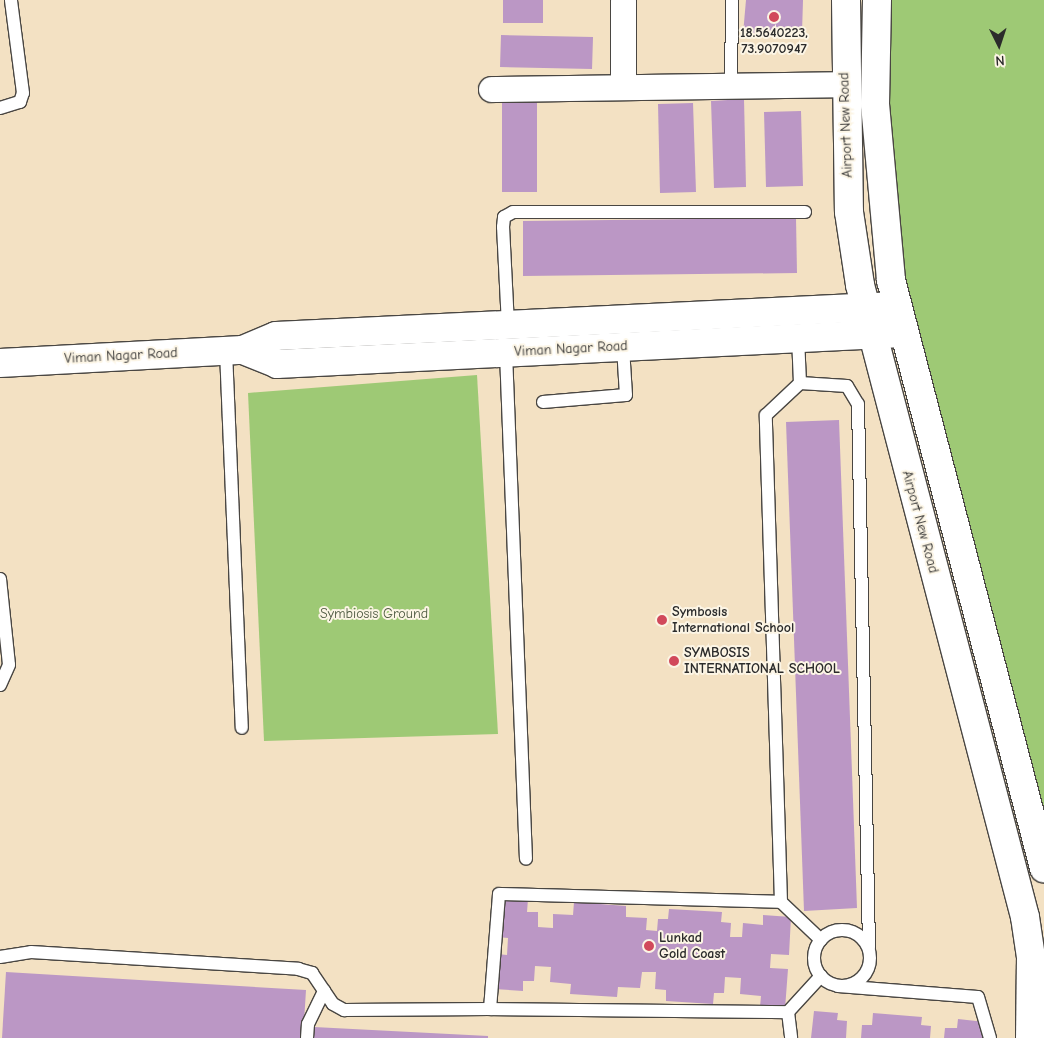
<!DOCTYPE html>
<html>
<head>
<meta charset="utf-8">
<style>
	body { margin:0 }
	#map { position:relative; width:1044px; height:1038px; overflow:hidden; background:#f3e1c3; font-family:"Comic Neue",sans-serif }
	div>[style] { position:absolute }
	.green>* { inset:0; background:#9ec975 }
	.building>* { inset:0; background:#bb97c5 }
	.roads { filter:drop-shadow(1px 0 #494642) drop-shadow(-1px 0 #494642) drop-shadow(0 1px #494642) drop-shadow(0 -1px #494642) }
	.service>* { height:12px; margin:-6px; padding:0 6px; transform-origin:6px; border-radius:6px; background:#fff }
	.service>.ring { margin:-6px; padding:0; box-sizing:content-box; background:none; border:12px solid #fff; border-radius:50% }
	.minor>* { height:25px; margin:-12.5px; padding:0 12.5px; transform-origin:12.5px; border-radius:12.5px; background:#fff }
	.tertiary>* { height:28px; margin:-14px; padding:0 14px; transform-origin:14px; border-radius:14px; background:#fff }
	.secondary>* { height:28px; margin:-14px; padding:0 14px; transform-origin:14px; border-radius:14px; background:#fff }
	.dots>* { width:14px; height:14px; translate:-50% -50%; box-sizing:border-box; border:2px solid #fcf5e5; border-radius:50% }
	span { translate:-50% -50%; white-space:nowrap; text-align:center; line-height:1.15; -webkit-text-stroke:4px #fcf5e5; paint-order:stroke }
	.poi-label { font-size:14px; color:#2b2b2b; font-weight:700 }
	.left { translate:0 -50%; text-align:left }
	.street-label { font-size:14px; color:#2b2b2b }
	.park-label { font-size:14px; color:#4e5a41 }
	.north { position:absolute; left:974px; top:20px; width:50px; height:50px; -webkit-text-stroke:4px #fcf5e5; paint-order:stroke; rotate:176deg; font-size:14px; font-weight:700; line-height:20px; text-align:center; color:#2b2b2b }
	.north::after { content:''; display:block; margin:auto; width:18px; height:22px; background:#2b2b2b; clip-path:polygon(50% 0,100% 100%,50% 72%,0 100%) }
</style>
</head>
<body>
<div id="map">
	<div class="green">
		<i style="clip-path:polygon(891px 0,1044px 0,1044px 821px,899px 274px,887px 144px)"></i>
		<i style="clip-path:polygon(477px 375px,498px 734px,264px 741px,248px 393px)"></i>
	</div>
	<div class="building">
		<i style="clip-path:polygon(503px 0,543px 0,543px 23px,503px 23px)"></i>
		<i style="clip-path:polygon(746px 0,803px 0,802px 33px,743px 34px)"></i>
		<i style="clip-path:polygon(501px 35px,593px 37px,592px 69px,500px 67px)"></i>
		<i style="clip-path:polygon(502px 99px,537px 99px,537px 192px,502px 192px)"></i>
		<i style="clip-path:polygon(744px 99px,746px 187px,714px 188px,711px 101px)"></i>
		<i style="clip-path:polygon(693px 103px,696px 192px,660px 193px,658px 104px)"></i>
		<i style="clip-path:polygon(801px 111px,803px 186px,766px 187px,764px 112px)"></i>
		<i style="clip-path:polygon(796px 218px,797px 273px,523px 276px,523px 221px)"></i>
		<i style="clip-path:polygon(839px 420px,857px 908px,804px 911px,786px 422px)"></i>
		<i style="clip-path:polygon(501px 897px,528px 899px,527px 912px,538px 912px,538px 927px,553px 928px,553px 914px,573px 915px,574px 902px,626px 906px,626px 917px,647px 918px,646px 930px,657px 931px,658px 919px,668px 919px,669px 909px,722px 912px,721px 922px,731px 923px,730px 937px,742px 937px,743px 923px,763px 925px,763px 915px,791px 917px,789px 955px,771px 954px,770px 968px,788px 969px,785px 1009px,760px 1007px,761px 996px,740px 994px,741px 978px,725px 977px,724px 993px,714px 993px,713px 1004px,666px 1001px,666px 990px,655px 989px,656px 972px,642px 972px,640px 988px,618px 987px,617px 997px,570px 994px,571px 984px,550px 982px,551px 967px,535px 966px,534px 981px,523px 981px,523px 991px,494px 989px,497px 954px,507px 955px,508px 938px,498px 937px)"></i>
		<i style="clip-path:polygon(6px 972px,306px 990px,303px 1038px,2px 1038px)"></i>
		<i style="clip-path:polygon(814px 1011px,838px 1013px,837px 1020px,847px 1021px,846px 1038px,811px 1038px)"></i>
		<i style="clip-path:polygon(873px 1013px,922px 1017px,921px 1025px,931px 1026px,930px 1038px,861px 1038px,862px 1025px,872px 1025px)"></i>
		<i style="clip-path:polygon(958px 1019px,985px 1022px,984px 1038px,944px 1038px,945px 1028px,957px 1028px)"></i>
		<i style="clip-path:polygon(314px 1027px,488px 1036px,488px 1038px,314px 1038px)"></i>
	</div>
	<div class="roads">
		<div class="service">
			<i style="left:731px;top:85px;width:85px;rotate:-89.3deg"></i>
			<i style="left:0;top:108px;width:21px;rotate:-17deg"></i>
			<i style="left:20px;top:102px;width:9px;rotate:-72deg"></i>
			<i style="left:23px;top:93px;width:94px;rotate:-97.4deg"></i>
			<i style="left:508px;top:325px;width:98px;rotate:-92.9deg"></i>
			<i style="left:503px;top:227px;width:10px;rotate:-84deg"></i>
			<i style="left:504px;top:217px;width:10px;rotate:-29deg"></i>
			<i style="left:513px;top:212px;width:292px"></i>
			<i style="left:226px;top:351px;width:377px;rotate:87.6deg"></i>
			<i style="left:506px;top:353px;width:506px;rotate:87.74deg"></i>
			<i style="left:800px;top:383px;width:47px;rotate:3.7deg"></i>
			<i style="left:847px;top:386px;width:21px;rotate:59deg"></i>
			<i style="left:858px;top:404px;width:544px;rotate:88.84deg"></i>
			<i style="left:543px;top:402px;width:83px;rotate:-4.8deg"></i>
			<i style="left:626px;top:395px;width:48px;rotate:-93.6deg"></i>
			<i style="left:0;top:579px;width:86px;rotate:84deg"></i>
			<i style="left:9px;top:665px;width:22px;rotate:114deg"></i>
			<i style="left:781px;top:902px;width:55px;rotate:43.5deg"></i>
			<i class="ring" style="left:814px;top:930px;width:44px;height:44px"></i>
			<i style="left:0;top:957px;width:31px;rotate:-9deg"></i>
			<i style="left:31px;top:952px;width:268px;rotate:3.6deg"></i>
			<i style="left:298px;top:969px;width:15px;rotate:16deg"></i>
			<i style="left:312px;top:973px;width:37px;rotate:56deg"></i>
			<i style="left:333px;top:1004px;width:13px;rotate:29deg"></i>
			<i style="left:344px;top:1010px;width:146px;rotate:-0.4deg"></i>
			<i style="left:490px;top:1009px;width:115px;rotate:-85.5deg"></i>
			<i style="left:499px;top:894px;width:282px;rotate:1.6deg"></i>
			<i style="left:781px;top:902px;width:487px;rotate:-91.8deg"></i>
			<i style="left:766px;top:415px;width:47px;rotate:-43.3deg"></i>
			<i style="left:800px;top:383px;width:45px;rotate:-92.5deg"></i>
			<i style="left:838px;top:986px;width:140px;rotate:4.5deg"></i>
			<i style="left:978px;top:997px;width:43px;rotate:73.7deg"></i>
			<i style="left:490px;top:1009px;width:298px;rotate:0.6deg"></i>
			<i style="left:788px;top:1012px;width:49px;rotate:-47.5deg"></i>
			<i style="left:788px;top:1012px;width:26px;rotate:83deg"></i>
			<i style="left:307px;top:1038px;width:14px;rotate:-86deg"></i>
			<i style="left:308px;top:1024px;width:37px;rotate:-64deg"></i>
		</div>
		<div class="minor">
			<i style="left:623px;top:0;width:87px;rotate:90deg"></i>
			<i style="left:491px;top:89px;width:353px;rotate:-0.8deg"></i>
		</div>
		<div class="tertiary">
			<i style="left:243px;top:350px;width:37px;rotate:22deg"></i>
			<i style="left:277px;top:364px;width:626px;rotate:-2.84deg"></i>
			<i style="left:0;top:363px;width:243px;rotate:-3.1deg"></i>
			<i style="left:243px;top:350px;width:36px;rotate:-23deg"></i>
			<i style="left:276px;top:336px;width:621px;rotate:-2.77deg"></i>
		</div>
		<div class="secondary">
			<i style="left:846px;top:0;width:212px;rotate:89.2deg"></i>
			<i style="left:849px;top:212px;width:74px;rotate:81.4deg"></i>
			<i style="left:860px;top:285px;width:653px;rotate:75.37deg"></i>
			<i style="left:1025px;top:917px;width:40px;rotate:81.5deg"></i>
			<i style="left:1031px;top:957px;width:81px;rotate:90.7deg"></i>
			<i style="left:877px;top:0;width:104px;rotate:91.1deg"></i>
			<i style="left:875px;top:104px;width:177px;rotate:84.8deg"></i>
			<i style="left:891px;top:280px;width:608px;rotate:75.41deg"></i>
		</div>
	</div>
	<div class="dots">
		<i style="left:774px;top:17px;background:#d1495b"></i>
		<i style="left:662px;top:620px;background:#d1495b"></i>
		<i style="left:674px;top:661px;background:#d1495b"></i>
		<i style="left:649px;top:946px;background:#d1495b"></i>
	</div>
	<div class="poi-label">
		<span style="left:774px;top:41px">18.5640223,<br>73.9070947</span>
		<span class="left" style="left:672px;top:620px">Symbosis<br>International School</span>
		<span class="left" style="left:684px;top:661px">SYMBOSIS<br>INTERNATIONAL SCHOOL</span>
		<span class="left" style="left:659px;top:946px">Lunkad<br>Gold Coast</span>
	</div>
	<div class="street-label">
		<span style="left:846px;top:125px;rotate:-92deg">Airport New Road</span>
		<span style="left:571px;top:349px;rotate:-3deg">Viman Nagar Road</span>
		<span style="left:121px;top:356px;rotate:-3deg">Viman Nagar Road</span>
		<span style="left:920px;top:522px;rotate:75deg">Airport New Road</span>
	</div>
	<div class="park-label">
		<span style="left:374px;top:614px">Symbiosis Ground</span>
	</div>
	<div class="north">N</div>
</div>
</body>
</html>
